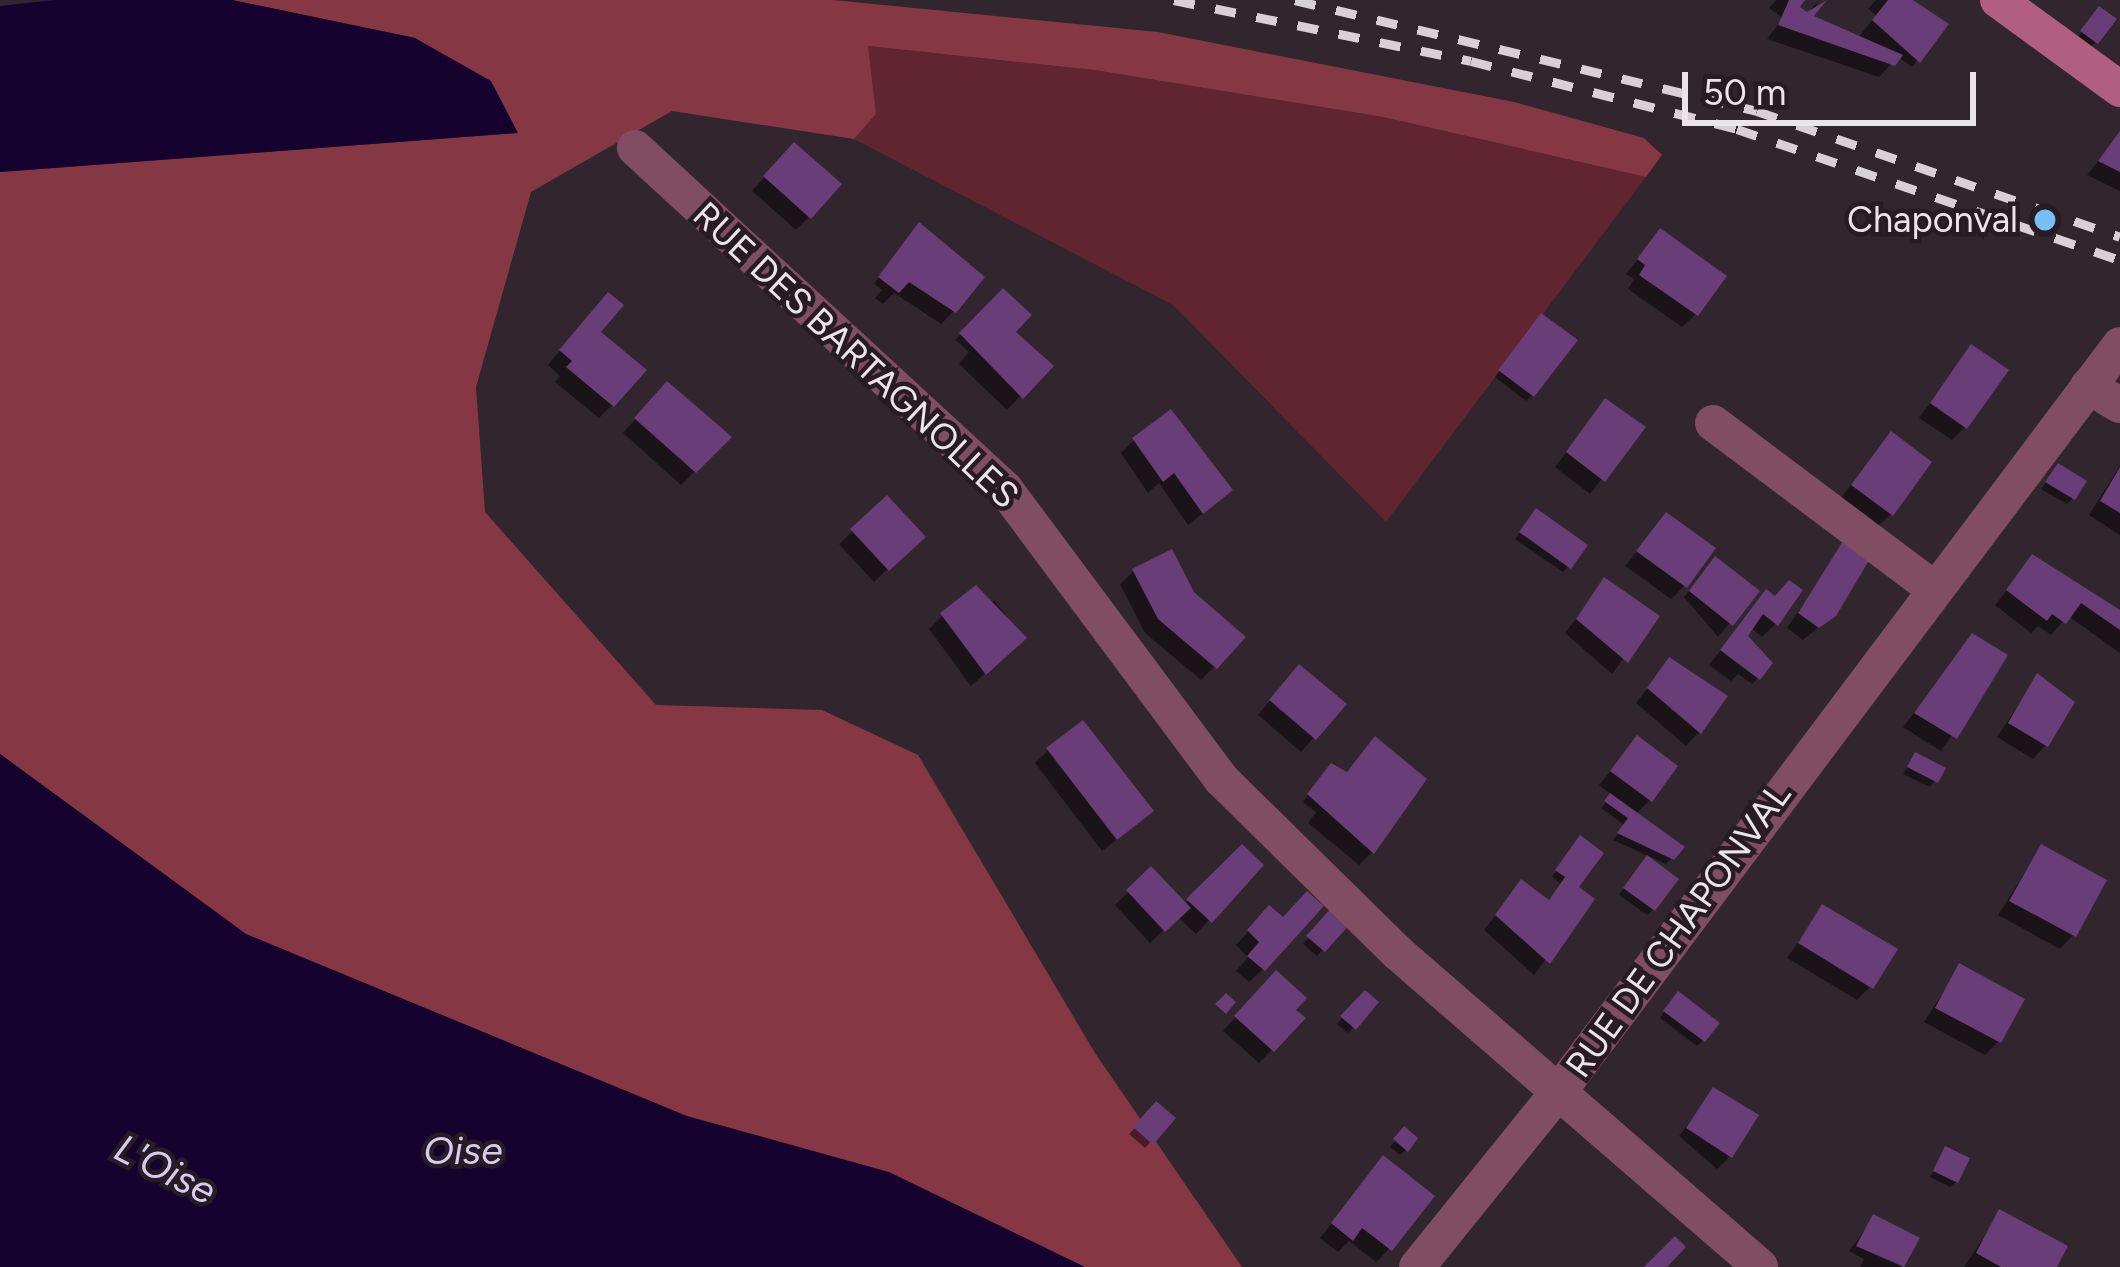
<!DOCTYPE html>
<html>
<head>
<meta charset="utf-8">
<style>
	body { margin:0 }
	#map { position:relative; width:2120px; height:1267px; overflow:hidden; background:#31262e; font-family:Figtree,sans-serif }
	div>[style] { position:absolute }
	.green>* { inset:0; background:#60252e }
	.forest>* { inset:0; background:#853843 }
	.water>* { inset:0; background:#16022e }
	.shadow>* { inset:0; background:#0007 }
	.building>* { inset:0; background:#693d77 }
	.street>* { height:36px; margin:-18px; padding:0 18px; transform-origin:18px; border-radius:18px; background:#814d62 }
	.secondary>* { height:36px; margin:-18px; padding:0 18px; transform-origin:18px; border-radius:18px; background:#b05f81 }
	.rail>* { height:9px; margin-top:-4.5px; transform-origin:0; background:repeating-linear-gradient(90deg,#d8d0d6 0 21px,transparent 0 42px) }
	.dots>* { width:33px; height:33px; translate:-50% -50%; box-sizing:border-box; border:6px solid #271c24; border-radius:50% }
	span { translate:-50% -50%; white-space:nowrap; text-align:center; line-height:1.15; -webkit-text-stroke:9px #271c24; paint-order:stroke }
	.poi-label { font-size:36px; color:#ebe4e9 }
	.right { translate:-100% -50%; text-align:right }
	.street-label { font-size:36px; color:#ebe4e9 }
	.water-label { font-size:39px; color:#d7cbf2; font-style:italic }
	.scale { position:absolute; left:1682px; top:72px; width:294px; height:54px; box-sizing:border-box; border:6px solid #ebe4e9; border-top:0; padding-left:15px; font-size:36px; line-height:42px; white-space:nowrap; color:#ebe4e9; -webkit-text-stroke:9px #271c24; paint-order:stroke }
</style>
</head>
<body>
<div id="map">
	<div class="green">
		<i style="clip-path:polygon(867px 46px,1094px 70px,1383px 117px,1646px 177px,1386px 522px,1173px 305px,854px 139px,876px 114px)"></i>
	</div>
	<div class="forest">
		<i style="clip-path:polygon(232px 0,833px 0,1158px 32px,1514px 102px,1644px 138px,1662px 155px,1646px 177px,1383px 117px,1094px 70px,868px 46px,876px 114px,854px 139px,672px 111px,531px 192px,476px 387px,485px 512px,656px 705px,822px 710px,918px 755px,1095px 1053px,1242px 1267px,1073px 1267px,674px 1115px,246px 934px,0 754px,0 172px,517px 133px,415px 38px)"></i>
	</div>
	<div class="water">
		<i style="clip-path:polygon(54px 0,232px 0,415px 38px,491px 81px,518px 133px,0 172px,0 6px)"></i>
		<i style="clip-path:polygon(0 754px,246px 934px,687px 1116px,889px 1172px,1085px 1267px,0 1267px)"></i>
	</div>
	<div class="shadow">
		<i style="clip-path:polygon(1776px 0,1801px 0,1795px 7px,1805px 15px,1820px 0,1809px 17px,1858px 38px,1876px 15px,1868px 9px,1876px 0,1902px 0,1945px 25px,1912px 67px,1898px 57px,1879px 77px,1767px 39px,1783px 18px,1769px 8px)"></i>
		<i style="clip-path:polygon(2094px 16px,2096px 42px,2090px 47px,2077px 38px)"></i>
		<i style="clip-path:polygon(2120px 134px,2120px 191px,2087px 175px)"></i>
		<i style="clip-path:polygon(781px 159px,809px 217px,796px 230px,752px 191px)"></i>
		<i style="clip-path:polygon(913px 232px,954px 311px,941px 324px,894px 293px,883px 304px,875px 298px,882px 290px,874px 284px)"></i>
		<i style="clip-path:polygon(1660px 232px,1696px 314px,1682px 327px,1628px 289px,1634px 279px,1626px 274px)"></i>
		<i style="clip-path:polygon(1003px 292px,1012px 332px,1050px 366px,1007px 410px,959px 364px,969px 352px,955px 340px)"></i>
		<i style="clip-path:polygon(1528px 330px,1532px 395px,1526px 401px,1495px 377px)"></i>
		<i style="clip-path:polygon(598px 332px,612px 405px,599px 418px,555px 382px,560px 376px,548px 365px,573px 335px)"></i>
		<i style="clip-path:polygon(1971px 347px,1965px 427px,1952px 440px,1919px 418px)"></i>
		<i style="clip-path:polygon(654px 398px,728px 438px,681px 485px,623px 433px)"></i>
		<i style="clip-path:polygon(1606px 402px,1642px 428px,1590px 494px,1555px 467px)"></i>
		<i style="clip-path:polygon(1891px 434px,1891px 514px,1877px 527px,1840px 499px)"></i>
		<i style="clip-path:polygon(1134px 440px,1216px 503px,1188px 525px,1159px 483px,1148px 493px,1121px 453px)"></i>
		<i style="clip-path:polygon(2120px 466px,2120px 535px,2089px 515px)"></i>
		<i style="clip-path:polygon(2053px 473px,2073px 498px,2067px 504px,2041px 489px)"></i>
		<i style="clip-path:polygon(887px 499px,921px 537px,874px 582px,839px 544px)"></i>
		<i style="clip-path:polygon(1666px 516px,1684px 586px,1671px 599px,1625px 566px)"></i>
		<i style="clip-path:polygon(1530px 518px,1568px 567px,1563px 572px,1515px 539px)"></i>
		<i style="clip-path:polygon(1849px 537px,1834px 615px,1803px 640px,1787px 628px)"></i>
		<i style="clip-path:polygon(2032px 558px,2120px 615px,2120px 653px,2068px 616px,2051px 635px,2038px 626px,2031px 633px,1995px 605px)"></i>
		<i style="clip-path:polygon(1716px 560px,1756px 592px,1718px 637px,1684px 597px)"></i>
		<i style="clip-path:polygon(1134px 571px,1191px 594px,1242px 638px,1201px 680px,1145px 633px,1120px 584px)"></i>
		<i style="clip-path:polygon(1605px 581px,1655px 616px,1612px 674px,1565px 633px)"></i>
		<i style="clip-path:polygon(1766px 593px,1775px 600px,1775px 624px,1762px 637px,1750px 627px,1744px 636px,1758px 678px,1752px 684px,1738px 674px,1731px 681px,1709px 665px)"></i>
		<i style="clip-path:polygon(995px 601px,1012px 624px,1010px 651px,971px 686px,929px 629px,942px 616px)"></i>
		<i style="clip-path:polygon(1972px 637px,2004px 656px,1941px 751px,1903px 727px)"></i>
		<i style="clip-path:polygon(1669px 660px,1699px 732px,1686px 746px,1636px 703px)"></i>
		<i style="clip-path:polygon(2038px 677px,2046px 745px,2033px 759px,1997px 737px)"></i>
		<i style="clip-path:polygon(1286px 681px,1343px 704px,1301px 752px,1258px 715px)"></i>
		<i style="clip-path:polygon(1637px 739px,1650px 800px,1635px 815px,1681px 848px,1666px 864px,1613px 840px,1624px 825px,1601px 808px,1612px 795px,1599px 785px)"></i>
		<i style="clip-path:polygon(1048px 750px,1137px 824px,1102px 851px,1035px 763px)"></i>
		<i style="clip-path:polygon(1915px 755px,1935px 781px,1930px 787px,1903px 774px)"></i>
		<i style="clip-path:polygon(1325px 773px,1372px 852px,1359px 865px,1308px 823px,1316px 812px,1303px 802px)"></i>
		<i style="clip-path:polygon(1575px 845px,1574px 888px,1591px 899px,1534px 975px,1484px 930px,1521px 883px,1547px 902px,1562px 885px,1552px 877px)"></i>
		<i style="clip-path:polygon(2041px 847px,2073px 935px,2060px 949px,1998px 915px)"></i>
		<i style="clip-path:polygon(1260px 865px,1196px 934px,1178px 917px,1150px 943px,1115px 905px,1151px 870px,1184px 905px,1221px 866px)"></i>
		<i style="clip-path:polygon(1641px 865px,1653px 909px,1647px 915px,1619px 895px)"></i>
		<i style="clip-path:polygon(1823px 907px,1870px 987px,1857px 1000px,1787px 958px)"></i>
		<i style="clip-path:polygon(1269px 909px,1263px 969px,1249px 982px,1236px 971px,1248px 957px,1236px 945px)"></i>
		<i style="clip-path:polygon(1333px 910px,1347px 923px,1317px 956px,1303px 944px)"></i>
		<i style="clip-path:polygon(1960px 967px,1999px 1041px,1985px 1055px,1924px 1022px)"></i>
		<i style="clip-path:polygon(1263px 987px,1282px 1020px,1302px 1019px,1259px 1063px,1223px 1031px)"></i>
		<i style="clip-path:polygon(1365px 994px,1375px 1003px,1348px 1033px,1337px 1024px)"></i>
		<i style="clip-path:polygon(1672px 1001px,1703px 1040px,1697px 1046px,1660px 1018px)"></i>
		<i style="clip-path:polygon(1713px 1091px,1730px 1156px,1717px 1169px,1679px 1136px)"></i>
		<i style="clip-path:polygon(1157px 1105px,1172px 1118px,1145px 1148px,1129px 1134px)"></i>
		<i style="clip-path:polygon(1404px 1130px,1406px 1150px,1400px 1155px,1390px 1147px)"></i>
		<i style="clip-path:polygon(1946px 1149px,1956px 1182px,1950px 1187px,1930px 1177px)"></i>
		<i style="clip-path:polygon(1383px 1159px,1389px 1249px,1376px 1262px,1349px 1241px,1338px 1252px,1320px 1238px)"></i>
		<i style="clip-path:polygon(2000px 1213px,2054px 1267px,1964px 1267px)"></i>
		<i style="clip-path:polygon(1874px 1218px,1916px 1239px,1901px 1267px,1860px 1267px,1864px 1259px,1849px 1251px)"></i>
	</div>
	<div class="building">
		<i style="clip-path:polygon(1789px 0,1805px 0,1800px 7px,1807px 12px,1827px 0,1814px 16px,1903px 55px,1895px 66px,1778px 25px)"></i>
		<i style="clip-path:polygon(1888px 0,1913px 0,1949px 24px,1920px 63px,1872px 20px)"></i>
		<i style="clip-path:polygon(2099px 6px,2117px 19px,2098px 44px,2080px 31px)"></i>
		<i style="clip-path:polygon(2120px 131px,2120px 172px,2098px 161px)"></i>
		<i style="clip-path:polygon(794px 142px,842px 184px,811px 219px,763px 176px)"></i>
		<i style="clip-path:polygon(919px 222px,985px 277px,956px 313px,909px 282px,899px 293px,878px 277px)"></i>
		<i style="clip-path:polygon(1660px 228px,1727px 276px,1698px 316px,1639px 275px,1645px 265px,1637px 259px)"></i>
		<i style="clip-path:polygon(1003px 288px,1032px 315px,1016px 332px,1054px 366px,1023px 399px,959px 333px)"></i>
		<i style="clip-path:polygon(608px 292px,624px 305px,601px 332px,647px 370px,614px 407px,566px 367px,572px 361px,559px 350px)"></i>
		<i style="clip-path:polygon(1541px 313px,1578px 340px,1534px 397px,1498px 370px)"></i>
		<i style="clip-path:polygon(1971px 344px,2009px 370px,1967px 429px,1930px 403px)"></i>
		<i style="clip-path:polygon(667px 381px,732px 437px,696px 473px,634px 418px)"></i>
		<i style="clip-path:polygon(1605px 398px,1646px 427px,1605px 482px,1566px 452px)"></i>
		<i style="clip-path:polygon(1171px 409px,1233px 490px,1203px 514px,1174px 473px,1163px 482px,1132px 438px)"></i>
		<i style="clip-path:polygon(1891px 431px,1932px 462px,1893px 516px,1851px 485px)"></i>
		<i style="clip-path:polygon(2058px 463px,2087px 481px,2075px 500px,2045px 482px)"></i>
		<i style="clip-path:polygon(2120px 467px,2120px 513px,2100px 501px)"></i>
		<i style="clip-path:polygon(887px 495px,926px 537px,889px 571px,850px 529px)"></i>
		<i style="clip-path:polygon(1536px 508px,1588px 545px,1571px 569px,1519px 532px)"></i>
		<i style="clip-path:polygon(1666px 512px,1716px 548px,1687px 588px,1636px 551px)"></i>
		<i style="clip-path:polygon(1848px 533px,1874px 552px,1836px 616px,1819px 628px,1798px 613px)"></i>
		<i style="clip-path:polygon(1172px 549px,1194px 592px,1246px 637px,1217px 669px,1158px 619px,1132px 569px)"></i>
		<i style="clip-path:polygon(2032px 554px,2120px 610px,2120px 630px,2081px 603px,2066px 624px,2052px 614px,2047px 621px,2006px 590px)"></i>
		<i style="clip-path:polygon(1715px 556px,1760px 591px,1733px 626px,1689px 591px)"></i>
		<i style="clip-path:polygon(1604px 577px,1660px 616px,1628px 663px,1576px 619px)"></i>
		<i style="clip-path:polygon(1789px 580px,1803px 590px,1778px 626px,1763px 614px,1748px 636px,1773px 663px,1760px 680px,1720px 650px,1766px 589px,1775px 596px)"></i>
		<i style="clip-path:polygon(976px 585px,1027px 638px,986px 675px,940px 613px)"></i>
		<i style="clip-path:polygon(1972px 633px,2008px 655px,1957px 739px,1914px 713px)"></i>
		<i style="clip-path:polygon(1669px 657px,1728px 696px,1701px 734px,1647px 688px)"></i>
		<i style="clip-path:polygon(1299px 664px,1347px 704px,1316px 740px,1269px 700px)"></i>
		<i style="clip-path:polygon(2037px 673px,2075px 702px,2048px 747px,2008px 723px)"></i>
		<i style="clip-path:polygon(1083px 720px,1154px 811px,1117px 840px,1046px 748px)"></i>
		<i style="clip-path:polygon(1637px 735px,1678px 766px,1652px 802px,1610px 771px)"></i>
		<i style="clip-path:polygon(1375px 736px,1427px 779px,1374px 854px,1307px 794px,1331px 763px,1347px 772px)"></i>
		<i style="clip-path:polygon(1915px 752px,1946px 768px,1938px 783px,1907px 767px)"></i>
		<i style="clip-path:polygon(1610px 793px,1685px 847px,1674px 860px,1617px 833px,1628px 818px,1604px 801px)"></i>
		<i style="clip-path:polygon(1580px 835px,1604px 853px,1579px 887px,1595px 899px,1550px 964px,1495px 915px,1521px 879px,1549px 900px,1565px 877px,1555px 870px)"></i>
		<i style="clip-path:polygon(1242px 844px,1264px 865px,1212px 923px,1186px 899px)"></i>
		<i style="clip-path:polygon(2041px 844px,2107px 880px,2076px 937px,2009px 901px)"></i>
		<i style="clip-path:polygon(1647px 855px,1679px 879px,1655px 911px,1623px 888px)"></i>
		<i style="clip-path:polygon(1151px 866px,1191px 908px,1165px 932px,1126px 890px)"></i>
		<i style="clip-path:polygon(1307px 891px,1324px 906px,1265px 971px,1247px 956px,1259px 942px,1247px 930px,1269px 905px,1283px 917px)"></i>
		<i style="clip-path:polygon(1822px 904px,1898px 949px,1873px 989px,1798px 943px)"></i>
		<i style="clip-path:polygon(1333px 906px,1351px 923px,1325px 952px,1306px 936px)"></i>
		<i style="clip-path:polygon(1959px 963px,2025px 999px,2001px 1043px,1935px 1008px)"></i>
		<i style="clip-path:polygon(1276px 970px,1307px 998px,1296px 1010px,1306px 1018px,1274px 1052px,1234px 1016px)"></i>
		<i style="clip-path:polygon(1365px 990px,1379px 1002px,1356px 1030px,1340px 1016px)"></i>
		<i style="clip-path:polygon(1678px 991px,1720px 1023px,1705px 1042px,1663px 1011px)"></i>
		<i style="clip-path:polygon(1226px 993px,1236px 1002px,1226px 1014px,1215px 1004px)"></i>
		<i style="clip-path:polygon(1713px 1087px,1759px 1115px,1732px 1158px,1686px 1128px)"></i>
		<i style="clip-path:polygon(1156px 1101px,1176px 1118px,1153px 1145px,1133px 1127px)"></i>
		<i style="clip-path:polygon(1404px 1126px,1418px 1138px,1408px 1152px,1393px 1139px)"></i>
		<i style="clip-path:polygon(1945px 1146px,1970px 1158px,1958px 1183px,1933px 1171px)"></i>
		<i style="clip-path:polygon(1383px 1155px,1435px 1196px,1392px 1251px,1362px 1228px,1353px 1241px,1331px 1223px)"></i>
		<i style="clip-path:polygon(1999px 1209px,2068px 1246px,2057px 1267px,2001px 1267px,1976px 1253px)"></i>
		<i style="clip-path:polygon(1873px 1214px,1920px 1238px,1904px 1267px,1856px 1246px)"></i>
		<i style="clip-path:polygon(1675px 1236px,1686px 1247px,1667px 1267px,1644px 1267px)"></i>
	</div>
	<div class="street">
		<i style="left:635px;top:148px;width:503px;rotate:42.66deg"></i>
		<i style="left:1005px;top:489px;width:362px;rotate:53.3deg"></i>
		<i style="left:1221px;top:779px;width:248px;rotate:44.5deg"></i>
		<i style="left:1398px;top:953px;width:479px;rotate:40.9deg"></i>
		<i style="left:2088px;top:386px;width:37px;rotate:31deg"></i>
		<i style="left:1713px;top:423px;width:276px;rotate:36.9deg"></i>
		<i style="left:1417px;top:1267px;width:228px;rotate:-51.1deg"></i>
		<i style="left:1560px;top:1090px;width:932px;rotate:-53.07deg"></i>
	</div>
	<div class="secondary">
		<i style="left:1998px;top:0;width:151px;rotate:36.1deg"></i>
	</div>
	<div class="rail">
		<i style="left:1174px;top:0;width:303px;rotate:11.6deg"></i>
		<i style="left:1471px;top:61px;width:275px;rotate:14.3deg"></i>
		<i style="left:1737px;top:129px;width:405px;rotate:18.9deg"></i>
		<i style="left:1295px;top:0;width:475px;rotate:13.5deg"></i>
		<i style="left:1757px;top:111px;width:384px;rotate:19.1deg"></i>
	</div>
	<div class="dots">
		<i style="left:2045px;top:220px;background:#77bff7"></i>
	</div>
	<div class="poi-label">
		<span class="right" style="left:2018px;top:220px">Chaponval</span>
	</div>
	<div class="street-label">
		<span style="left:856px;top:355px;rotate:43deg">RUE DES BARTAGNOLLES</span>
		<span style="left:1678px;top:930px;rotate:-54deg">RUE DE CHAPONVAL</span>
	</div>
	<div class="water-label">
		<span style="left:463px;top:1151px">Oise</span>
		<span style="left:165px;top:1170px;rotate:27deg">L'Oise</span>
	</div>
	<div class="scale">50 m</div>
</div>
</body>
</html>
